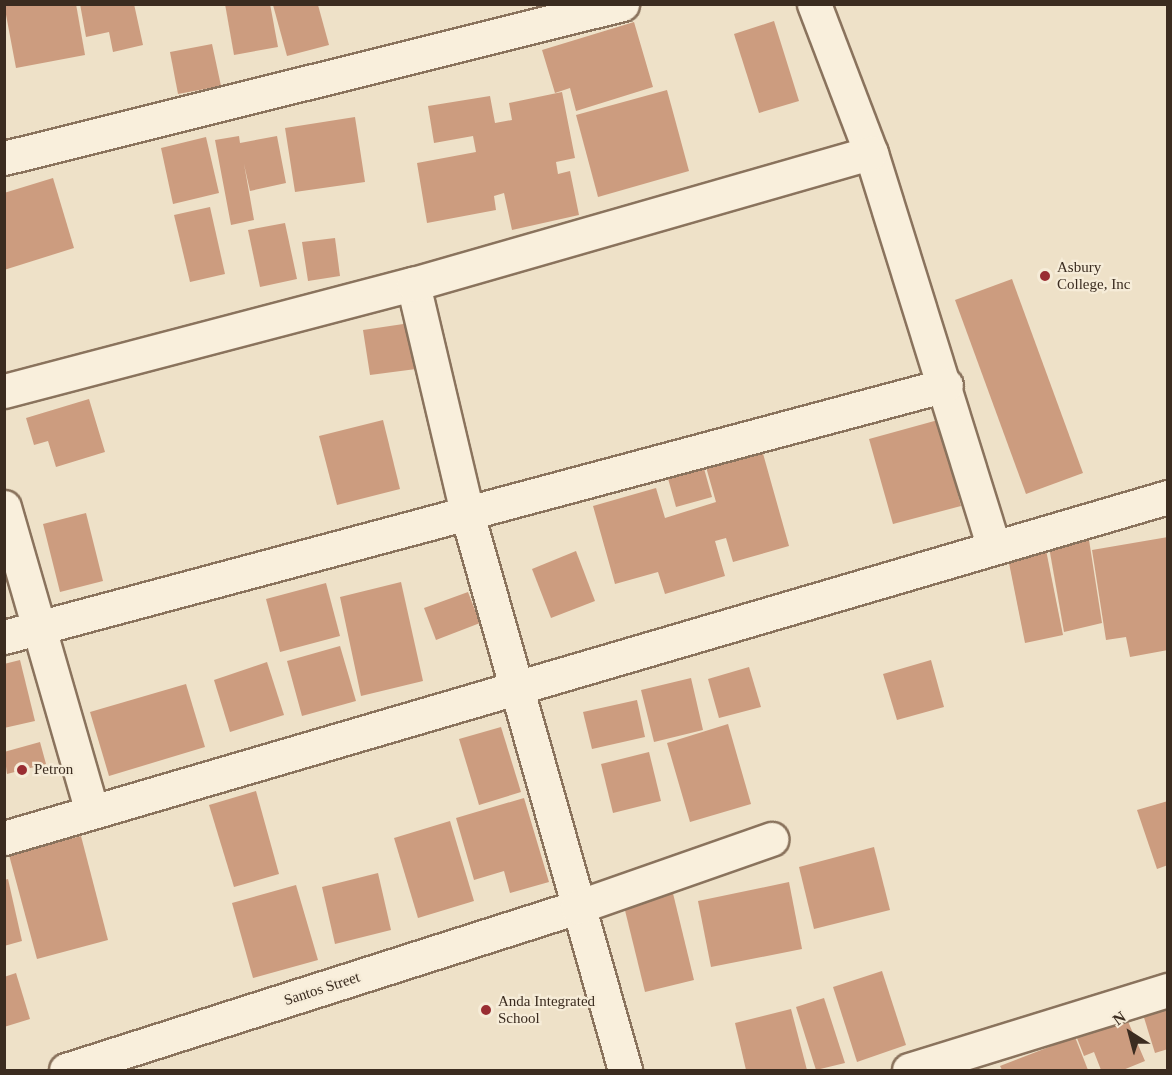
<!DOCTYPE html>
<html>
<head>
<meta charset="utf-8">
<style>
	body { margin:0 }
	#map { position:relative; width:1172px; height:1075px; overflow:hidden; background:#eee1c8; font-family:Georgia,serif }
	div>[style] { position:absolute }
	.building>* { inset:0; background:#cc9c7f }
	.roads { filter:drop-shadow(2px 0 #8a735d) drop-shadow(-2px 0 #8a735d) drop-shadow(0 2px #8a735d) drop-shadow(0 -2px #8a735d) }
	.minor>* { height:33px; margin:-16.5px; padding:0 16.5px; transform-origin:16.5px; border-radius:16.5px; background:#f9efdc }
	.tertiary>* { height:33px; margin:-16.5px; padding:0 16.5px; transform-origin:16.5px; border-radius:16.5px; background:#f9efdc }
	.secondary>* { height:33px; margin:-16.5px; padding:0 16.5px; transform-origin:16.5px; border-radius:16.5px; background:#f9efdc }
	.dots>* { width:16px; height:16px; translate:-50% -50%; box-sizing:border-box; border:3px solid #f6ecd8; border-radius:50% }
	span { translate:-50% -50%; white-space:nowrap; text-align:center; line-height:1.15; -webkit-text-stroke:4.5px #f6ecd8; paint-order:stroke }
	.poi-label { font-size:15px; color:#3b2c20 }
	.left { translate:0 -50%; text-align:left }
	.street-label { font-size:15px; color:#3b2c20 }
	.frame { position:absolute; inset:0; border:6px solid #3b2c20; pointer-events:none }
	.north { position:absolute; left:1100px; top:1003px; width:60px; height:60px; -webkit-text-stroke:4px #f6ecd8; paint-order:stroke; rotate:324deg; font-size:16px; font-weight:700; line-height:24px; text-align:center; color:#3b2c20 }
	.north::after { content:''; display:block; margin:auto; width:21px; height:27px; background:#3b2c20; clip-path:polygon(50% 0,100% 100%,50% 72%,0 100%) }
</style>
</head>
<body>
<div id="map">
	<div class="building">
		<i style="clip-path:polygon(4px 4px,76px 4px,85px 55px,16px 68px)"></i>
		<i style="clip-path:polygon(80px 4px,134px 4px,143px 45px,113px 52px,109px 32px,86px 37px)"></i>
		<i style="clip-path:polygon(225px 4px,270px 4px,278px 47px,234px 55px)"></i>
		<i style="clip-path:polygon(273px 5px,318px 5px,329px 45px,287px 56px)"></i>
		<i style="clip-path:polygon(774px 21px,799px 101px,759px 113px,734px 34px)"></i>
		<i style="clip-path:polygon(634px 22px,653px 87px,576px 111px,570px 88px,555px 93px,542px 50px)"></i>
		<i style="clip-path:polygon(212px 44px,221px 86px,178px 94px,170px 52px)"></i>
		<i style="clip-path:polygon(667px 90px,689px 171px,598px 197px,576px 115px)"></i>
		<i style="clip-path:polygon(562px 92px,575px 158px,556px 162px,558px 174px,570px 171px,579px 215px,512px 230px,504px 193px,494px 196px,496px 210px,427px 223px,417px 163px,476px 152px,473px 136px,434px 143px,428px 106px,490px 96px,495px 123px,512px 120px,509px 103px)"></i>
		<i style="clip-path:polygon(355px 117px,365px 182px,295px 192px,285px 128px)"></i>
		<i style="clip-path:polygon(239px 136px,240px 143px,277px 136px,286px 183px,250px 191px,244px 164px,254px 220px,231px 225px,215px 140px)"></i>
		<i style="clip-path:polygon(206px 137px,219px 193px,173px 204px,161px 148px)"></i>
		<i style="clip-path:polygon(53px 178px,74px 248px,4px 270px,4px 193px)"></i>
		<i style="clip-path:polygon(210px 207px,225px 274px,190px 282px,174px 215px)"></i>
		<i style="clip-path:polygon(285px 223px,297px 279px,260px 287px,248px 230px)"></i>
		<i style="clip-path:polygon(335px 238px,340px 276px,308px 281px,302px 242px)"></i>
		<i style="clip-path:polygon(1012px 279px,1083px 473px,1026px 494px,955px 300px)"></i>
		<i style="clip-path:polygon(410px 323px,416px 369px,370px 375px,363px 330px)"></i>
		<i style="clip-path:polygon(89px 399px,105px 452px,56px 467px,48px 441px,34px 445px,26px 418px)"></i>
		<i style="clip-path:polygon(383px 420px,400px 489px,337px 505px,319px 436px)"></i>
		<i style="clip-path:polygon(938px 420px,961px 506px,893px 524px,869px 439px)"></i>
		<i style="clip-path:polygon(762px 450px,789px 546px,733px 562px,726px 538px,715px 541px,725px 576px,665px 594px,658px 572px,615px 584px,593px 506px,656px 488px,665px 518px,716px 502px,706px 467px)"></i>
		<i style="clip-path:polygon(703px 465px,712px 497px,676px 507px,667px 475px)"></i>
		<i style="clip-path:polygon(86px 513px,103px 581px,60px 592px,43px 524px)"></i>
		<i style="clip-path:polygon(1168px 537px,1168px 650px,1130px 657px,1126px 637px,1106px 640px,1092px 550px)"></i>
		<i style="clip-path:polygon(1089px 540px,1102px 623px,1064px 632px,1049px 547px)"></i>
		<i style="clip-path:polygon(1046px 550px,1063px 635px,1025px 643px,1008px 558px)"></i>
		<i style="clip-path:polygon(576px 551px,595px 601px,551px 618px,532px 569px)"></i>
		<i style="clip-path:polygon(401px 582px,423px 681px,361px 696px,340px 597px)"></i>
		<i style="clip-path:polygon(326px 583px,340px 636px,280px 652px,266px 599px)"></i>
		<i style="clip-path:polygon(468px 592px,480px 623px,436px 640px,424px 608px)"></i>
		<i style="clip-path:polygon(340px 646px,356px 701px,302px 716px,287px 661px)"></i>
		<i style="clip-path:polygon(20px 660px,35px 721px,4px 728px,4px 664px)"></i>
		<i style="clip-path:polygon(931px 660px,944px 707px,897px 720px,883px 674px)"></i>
		<i style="clip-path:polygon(267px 662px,284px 715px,230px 732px,214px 680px)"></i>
		<i style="clip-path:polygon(749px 667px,761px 707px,719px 718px,708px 679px)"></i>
		<i style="clip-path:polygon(691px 678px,703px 730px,654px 742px,641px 690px)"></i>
		<i style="clip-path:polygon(186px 684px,205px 747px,109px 776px,90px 712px)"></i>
		<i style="clip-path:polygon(637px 700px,645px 737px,592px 749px,583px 712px)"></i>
		<i style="clip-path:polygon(728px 724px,751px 804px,690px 822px,667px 743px)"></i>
		<i style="clip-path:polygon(501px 727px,521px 792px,479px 805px,459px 739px)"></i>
		<i style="clip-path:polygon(40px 742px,46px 764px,7px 774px,4px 752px)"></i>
		<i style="clip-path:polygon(649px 752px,661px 801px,613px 813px,601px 764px)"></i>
		<i style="clip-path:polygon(256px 791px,279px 874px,234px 887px,209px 805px)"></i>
		<i style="clip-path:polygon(524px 798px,549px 882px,510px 893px,504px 871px,474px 880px,456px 818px)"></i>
		<i style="clip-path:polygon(1168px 801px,1168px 865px,1157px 869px,1137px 810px)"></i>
		<i style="clip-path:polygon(450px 821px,474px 901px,418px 918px,394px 838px)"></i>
		<i style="clip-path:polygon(81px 836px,108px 940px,37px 959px,9px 855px)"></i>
		<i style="clip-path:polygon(874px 847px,890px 910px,814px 929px,799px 867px)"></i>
		<i style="clip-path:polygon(378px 873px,391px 930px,335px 944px,322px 887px)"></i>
		<i style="clip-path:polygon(8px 879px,22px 941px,4px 946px,4px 880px)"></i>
		<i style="clip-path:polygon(670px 881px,694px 980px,645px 992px,621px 894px)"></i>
		<i style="clip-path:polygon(789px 882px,802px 949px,711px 967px,698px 901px)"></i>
		<i style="clip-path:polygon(296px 885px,318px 960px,253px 978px,232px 903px)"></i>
		<i style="clip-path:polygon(882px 971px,906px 1045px,857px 1062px,833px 987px)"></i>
		<i style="clip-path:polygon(16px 973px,30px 1019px,4px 1027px,4px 977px)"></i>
		<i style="clip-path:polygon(824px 998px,845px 1063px,816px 1070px,796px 1007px)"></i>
		<i style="clip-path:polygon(1168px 999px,1168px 1049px,1155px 1053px,1141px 1008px)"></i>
		<i style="clip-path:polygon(791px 1009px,807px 1070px,746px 1070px,735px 1023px)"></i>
		<i style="clip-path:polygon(1124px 1012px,1145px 1061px,1123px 1070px,1101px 1070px,1094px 1052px,1084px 1056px,1075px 1033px)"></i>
		<i style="clip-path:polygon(1075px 1037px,1088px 1070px,1002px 1070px,1000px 1066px)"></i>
	</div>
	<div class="roads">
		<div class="minor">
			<i style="left:814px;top:4px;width:160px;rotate:69.1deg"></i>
			<i style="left:871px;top:153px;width:413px;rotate:72.7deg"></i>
			<i style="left:413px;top:284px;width:239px;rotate:76.7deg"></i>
			<i style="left:468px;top:517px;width:575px;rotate:74.15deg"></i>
			<i style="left:4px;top:391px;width:423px;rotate:-14.7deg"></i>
			<i style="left:413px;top:284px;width:476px;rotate:-16deg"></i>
			<i style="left:4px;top:507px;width:317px;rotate:73.9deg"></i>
			<i style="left:4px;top:637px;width:975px;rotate:-14.98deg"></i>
			<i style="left:66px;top:1070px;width:536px;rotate:-17.69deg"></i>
			<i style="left:577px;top:907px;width:206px;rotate:-19.3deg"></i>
			<i style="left:909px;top:1070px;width:271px;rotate:-17.2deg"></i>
		</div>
		<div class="tertiary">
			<i style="left:4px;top:158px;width:637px;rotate:-13.99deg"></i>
		</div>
		<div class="secondary">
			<i style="left:4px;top:838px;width:1213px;rotate:-16.33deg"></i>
		</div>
	</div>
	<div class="dots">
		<i style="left:1045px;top:276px;background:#992d32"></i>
		<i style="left:22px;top:770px;background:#992d32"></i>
		<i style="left:486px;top:1010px;background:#992d32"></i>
	</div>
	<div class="poi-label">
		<span class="left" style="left:1057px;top:276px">Asbury<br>College, Inc</span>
		<span class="left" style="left:34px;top:770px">Petron</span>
		<span class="left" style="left:498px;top:1010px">Anda Integrated<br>School</span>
	</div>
	<div class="street-label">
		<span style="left:322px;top:989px;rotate:-18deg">Santos Street</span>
	</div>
	<div class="frame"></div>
	<div class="north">N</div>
</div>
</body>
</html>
